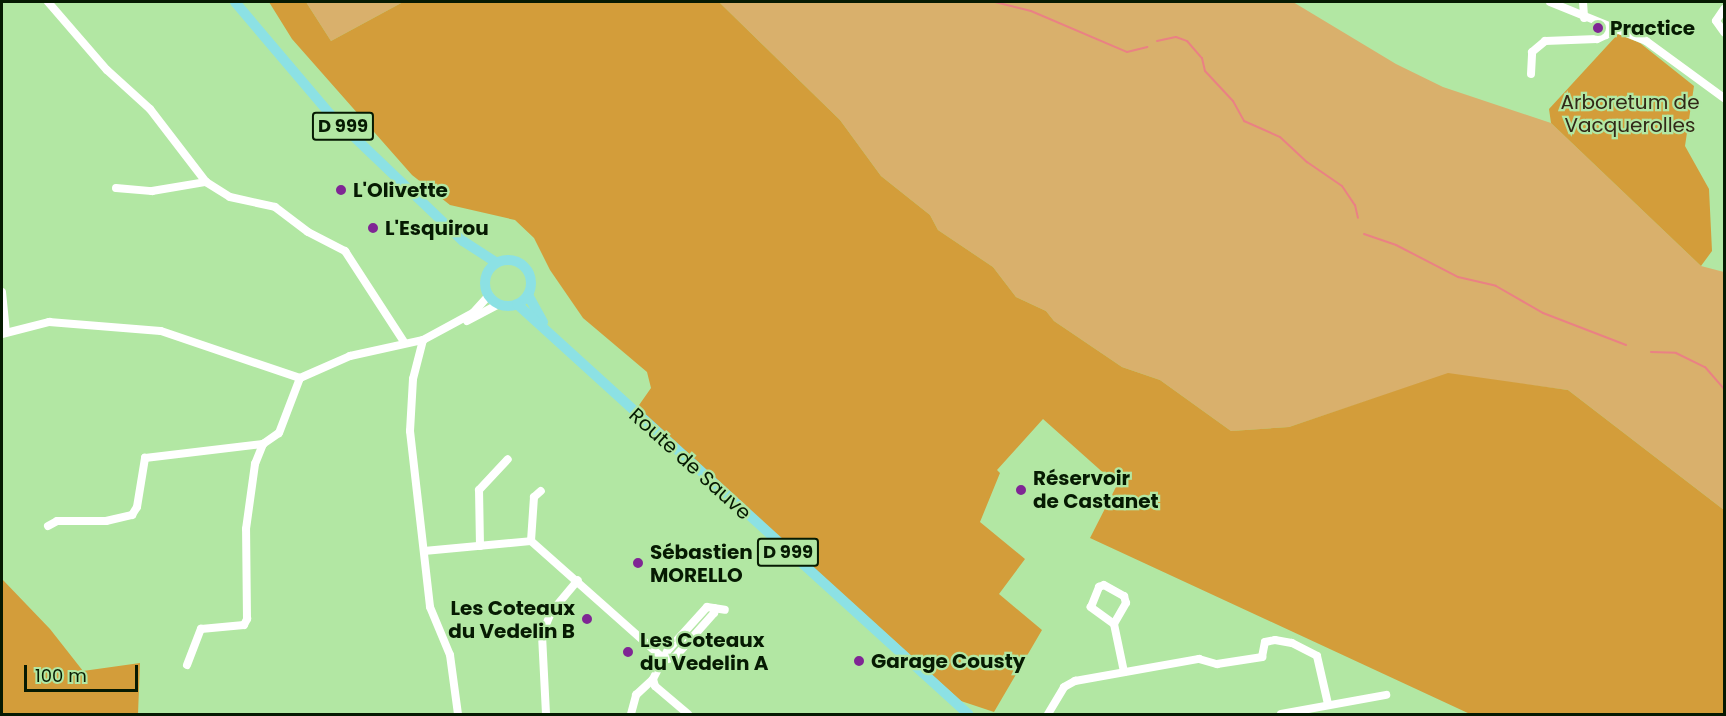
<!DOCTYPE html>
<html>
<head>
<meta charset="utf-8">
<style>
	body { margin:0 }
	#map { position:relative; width:1726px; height:716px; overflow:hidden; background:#b2e7a3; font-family:Poppins,sans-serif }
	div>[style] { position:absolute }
	.green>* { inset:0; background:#d9b06c }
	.forest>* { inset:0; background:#d39d3a }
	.stream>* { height:2px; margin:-1px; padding:0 1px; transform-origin:1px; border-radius:1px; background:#ea8184 }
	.minor>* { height:8px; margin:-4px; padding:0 4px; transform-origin:4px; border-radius:4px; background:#fff }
	.major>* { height:10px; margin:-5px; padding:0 5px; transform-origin:5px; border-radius:5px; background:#8ce1e4 }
	.major>.ring { margin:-5px; padding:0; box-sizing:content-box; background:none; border:10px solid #8ce1e4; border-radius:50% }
	.dots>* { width:16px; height:16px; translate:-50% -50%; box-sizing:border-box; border:3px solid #b2e7a3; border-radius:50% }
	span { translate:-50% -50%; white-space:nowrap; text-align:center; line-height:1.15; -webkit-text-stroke:4.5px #b2e7a3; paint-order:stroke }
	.shield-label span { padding:2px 4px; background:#b2e7a3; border:2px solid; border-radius:4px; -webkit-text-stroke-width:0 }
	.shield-label { font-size:18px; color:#061a02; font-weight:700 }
	.poi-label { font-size:20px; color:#061a02; font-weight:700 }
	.left { translate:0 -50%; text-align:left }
	.right { translate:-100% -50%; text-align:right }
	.park-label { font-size:20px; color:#322817 }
	.street-label { font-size:20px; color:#061a02 }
	.frame { position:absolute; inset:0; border:3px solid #061a02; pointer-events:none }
	.scale { position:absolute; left:24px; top:665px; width:114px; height:27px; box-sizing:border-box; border:3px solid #061a02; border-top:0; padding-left:8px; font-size:18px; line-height:21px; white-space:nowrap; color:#061a02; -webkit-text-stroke:4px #b2e7a3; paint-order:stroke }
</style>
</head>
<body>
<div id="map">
	<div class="green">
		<i style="clip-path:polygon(306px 2px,403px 2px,331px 41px)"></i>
		<i style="clip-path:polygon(719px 2px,1293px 2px,1396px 64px,1443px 87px,1551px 123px,1701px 266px,1724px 272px,1724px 510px,1568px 390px,1448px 374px,1289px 427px,1231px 431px,1160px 380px,1122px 367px,1054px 321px,1046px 311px,1016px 297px,993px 267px,938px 230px,930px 215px,881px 176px,840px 120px)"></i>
	</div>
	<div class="forest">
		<i style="clip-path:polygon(269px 2px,306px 2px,331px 41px,403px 2px,719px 2px,840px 120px,881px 176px,930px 215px,938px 230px,993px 267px,1016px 297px,1046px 311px,1054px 321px,1122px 367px,1160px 380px,1231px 431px,1289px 427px,1448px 373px,1568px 390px,1724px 510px,1724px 714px,1470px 714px,1090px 538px,1117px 485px,1043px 419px,997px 470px,1000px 473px,980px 522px,1025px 559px,999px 594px,1042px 630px,994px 712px,961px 701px,637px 408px,651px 388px,647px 372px,583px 318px,550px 270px,534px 238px,515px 220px,450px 205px,412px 175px,292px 39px)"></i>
		<i style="clip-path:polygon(1618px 34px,1640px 43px,1694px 86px,1685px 146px,1709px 189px,1712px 251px,1701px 266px,1551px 123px,1549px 109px)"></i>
		<i style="clip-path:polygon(2px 579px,50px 629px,83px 671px,140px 663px,138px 714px,2px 714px)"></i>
	</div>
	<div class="stream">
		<i style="left:995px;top:2px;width:37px;rotate:14deg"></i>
		<i style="left:1031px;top:11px;width:104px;rotate:23.1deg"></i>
		<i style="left:1127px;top:52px;width:21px;rotate:-14deg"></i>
		<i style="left:1157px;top:41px;width:19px;rotate:-12deg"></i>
		<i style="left:1176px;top:37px;width:12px;rotate:20deg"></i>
		<i style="left:1187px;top:41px;width:23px;rotate:49deg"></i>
		<i style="left:1202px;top:58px;width:13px;rotate:77deg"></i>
		<i style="left:1205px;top:71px;width:41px;rotate:47deg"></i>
		<i style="left:1233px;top:101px;width:23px;rotate:61deg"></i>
		<i style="left:1244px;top:121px;width:39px;rotate:24deg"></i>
		<i style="left:1280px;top:137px;width:37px;rotate:43deg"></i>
		<i style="left:1307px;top:162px;width:42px;rotate:34.4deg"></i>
		<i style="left:1342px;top:186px;width:23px;rotate:56deg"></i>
		<i style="left:1355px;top:205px;width:13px;rotate:77deg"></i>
		<i style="left:1364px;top:234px;width:34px;rotate:19deg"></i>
		<i style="left:1396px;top:245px;width:70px;rotate:27.3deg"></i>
		<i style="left:1458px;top:277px;width:39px;rotate:13deg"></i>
		<i style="left:1496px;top:286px;width:54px;rotate:29.9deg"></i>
		<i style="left:1543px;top:313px;width:89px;rotate:21.1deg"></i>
		<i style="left:1651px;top:352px;width:25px;rotate:2deg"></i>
		<i style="left:1676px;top:353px;width:32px;rotate:26deg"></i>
		<i style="left:1705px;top:367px;width:29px;rotate:49deg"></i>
	</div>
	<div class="minor">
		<i style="left:48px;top:2px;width:90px;rotate:49.1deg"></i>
		<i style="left:107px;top:70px;width:58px;rotate:42.2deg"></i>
		<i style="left:150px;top:109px;width:92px;rotate:52.5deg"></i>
		<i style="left:206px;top:182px;width:28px;rotate:32deg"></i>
		<i style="left:230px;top:197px;width:46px;rotate:12.5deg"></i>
		<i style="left:275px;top:207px;width:41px;rotate:37.1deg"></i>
		<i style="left:308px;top:232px;width:42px;rotate:27.2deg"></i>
		<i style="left:345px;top:251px;width:108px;rotate:57deg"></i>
		<i style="left:1550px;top:2px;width:104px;rotate:22.1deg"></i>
		<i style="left:1646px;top:41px;width:97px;rotate:36.2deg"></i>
		<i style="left:1583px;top:2px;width:16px;rotate:86deg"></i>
		<i style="left:1724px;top:9px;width:14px;rotate:124deg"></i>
		<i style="left:1716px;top:21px;width:14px;rotate:54deg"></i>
		<i style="left:1531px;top:74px;width:22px;rotate:-87deg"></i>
		<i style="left:1532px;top:52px;width:17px;rotate:-40deg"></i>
		<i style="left:1545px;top:41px;width:52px;rotate:-2.2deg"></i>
		<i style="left:1597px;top:39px;width:10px;rotate:-24deg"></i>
		<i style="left:1606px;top:35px;width:9px;rotate:-63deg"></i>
		<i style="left:116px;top:188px;width:36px;rotate:5deg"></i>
		<i style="left:152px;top:191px;width:55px;rotate:-9.5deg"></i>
		<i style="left:2px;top:292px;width:40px;rotate:84.3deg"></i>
		<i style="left:467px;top:321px;width:36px;rotate:-28deg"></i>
		<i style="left:2px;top:334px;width:49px;rotate:-14.3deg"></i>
		<i style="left:49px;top:322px;width:112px;rotate:4.6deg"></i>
		<i style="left:161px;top:331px;width:147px;rotate:18.7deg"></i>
		<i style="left:300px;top:378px;width:55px;rotate:-23.7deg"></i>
		<i style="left:350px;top:356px;width:75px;rotate:-12.4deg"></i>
		<i style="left:423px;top:340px;width:57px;rotate:-28.4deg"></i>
		<i style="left:473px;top:313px;width:24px;rotate:-48deg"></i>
		<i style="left:423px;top:340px;width:40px;rotate:104.4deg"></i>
		<i style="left:413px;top:379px;width:52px;rotate:93.3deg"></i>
		<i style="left:410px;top:431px;width:177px;rotate:83.5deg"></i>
		<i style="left:430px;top:607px;width:52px;rotate:67.4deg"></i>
		<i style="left:450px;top:655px;width:60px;rotate:82.3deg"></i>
		<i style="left:48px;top:526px;width:10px;rotate:-29deg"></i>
		<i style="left:57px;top:521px;width:49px"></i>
		<i style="left:106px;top:521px;width:27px;rotate:-13deg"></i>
		<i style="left:132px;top:515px;width:9px;rotate:-58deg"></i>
		<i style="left:137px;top:507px;width:50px;rotate:-80.7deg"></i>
		<i style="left:145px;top:458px;width:119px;rotate:-6.8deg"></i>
		<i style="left:263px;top:444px;width:19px;rotate:-35deg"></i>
		<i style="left:279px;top:433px;width:59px;rotate:-69.1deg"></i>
		<i style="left:531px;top:541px;width:44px;rotate:-86.1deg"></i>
		<i style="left:534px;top:497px;width:9px;rotate:-41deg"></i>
		<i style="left:480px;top:546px;width:56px;rotate:-91deg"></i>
		<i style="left:479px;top:490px;width:42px;rotate:-46.9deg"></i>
		<i style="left:424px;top:551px;width:107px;rotate:-5.3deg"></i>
		<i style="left:531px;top:541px;width:179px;rotate:41.6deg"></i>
		<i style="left:1114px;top:624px;width:29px;rotate:-144deg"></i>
		<i style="left:1091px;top:607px;width:22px;rotate:-68deg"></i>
		<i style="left:1099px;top:587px;width:5px;rotate:-22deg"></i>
		<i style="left:1104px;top:585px;width:23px;rotate:29deg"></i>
		<i style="left:1124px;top:596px;width:7px;rotate:74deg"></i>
		<i style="left:1126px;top:603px;width:24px;rotate:120deg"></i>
		<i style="left:1114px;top:624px;width:49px;rotate:78.2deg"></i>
		<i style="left:665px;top:660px;width:10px;rotate:-17deg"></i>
		<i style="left:675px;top:657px;width:59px;rotate:-48.4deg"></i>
		<i style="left:714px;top:613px;width:5px;rotate:-90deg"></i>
		<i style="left:187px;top:665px;width:39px;rotate:-69deg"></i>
		<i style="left:201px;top:629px;width:43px;rotate:-5.3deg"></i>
		<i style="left:244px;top:625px;width:7px;rotate:-63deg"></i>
		<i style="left:247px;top:619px;width:90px;rotate:-90.6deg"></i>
		<i style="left:246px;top:529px;width:66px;rotate:-82.1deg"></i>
		<i style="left:255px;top:464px;width:22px;rotate:-68deg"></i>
		<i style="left:546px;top:714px;width:80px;rotate:-92.9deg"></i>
		<i style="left:542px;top:634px;width:25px;rotate:-67deg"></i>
		<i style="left:552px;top:611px;width:40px;rotate:-50deg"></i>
		<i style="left:631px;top:714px;width:20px;rotate:-75deg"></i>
		<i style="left:636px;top:695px;width:23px;rotate:-43deg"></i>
		<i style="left:688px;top:714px;width:43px;rotate:-139.7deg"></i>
		<i style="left:655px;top:686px;width:7px;rotate:-106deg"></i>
		<i style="left:653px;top:679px;width:33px;rotate:-63deg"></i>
		<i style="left:668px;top:650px;width:58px;rotate:-47.8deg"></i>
		<i style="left:707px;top:607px;width:18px;rotate:9deg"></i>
		<i style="left:1048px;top:714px;width:31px;rotate:-59deg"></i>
		<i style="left:1064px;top:687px;width:13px;rotate:-29deg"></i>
		<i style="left:1075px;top:681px;width:126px;rotate:-10.1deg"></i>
		<i style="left:1199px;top:659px;width:19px;rotate:16deg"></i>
		<i style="left:1217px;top:664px;width:46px;rotate:-8.8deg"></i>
		<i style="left:1262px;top:657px;width:15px;rotate:-79deg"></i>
		<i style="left:1265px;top:642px;width:10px;rotate:-11deg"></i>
		<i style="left:1275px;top:640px;width:17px;rotate:10deg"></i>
		<i style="left:1292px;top:643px;width:28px;rotate:27deg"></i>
		<i style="left:1317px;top:656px;width:49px;rotate:77.1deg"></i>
		<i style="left:1281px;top:714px;width:107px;rotate:-10.3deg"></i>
	</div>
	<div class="major">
		<i style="left:235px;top:2px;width:147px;rotate:49.7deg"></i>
		<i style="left:330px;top:114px;width:184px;rotate:43.7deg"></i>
		<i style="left:463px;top:241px;width:40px;rotate:32.9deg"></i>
		<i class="ring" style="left:485px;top:260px;width:36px;height:36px"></i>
		<i style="left:528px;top:295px;width:31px;rotate:61deg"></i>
		<i style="left:517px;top:304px;width:610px;rotate:42.27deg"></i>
	</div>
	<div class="dots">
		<i style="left:1598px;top:28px;background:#7f2694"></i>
		<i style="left:341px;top:190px;background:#7f2694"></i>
		<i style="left:373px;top:228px;background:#7f2694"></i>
		<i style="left:1021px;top:490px;background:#7f2694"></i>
		<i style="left:638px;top:563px;background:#7f2694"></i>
		<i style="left:587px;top:619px;background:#7f2694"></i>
		<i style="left:628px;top:652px;background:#7f2694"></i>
		<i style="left:859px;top:661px;background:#7f2694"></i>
	</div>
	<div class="shield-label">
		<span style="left:343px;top:126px">D 999</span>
		<span style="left:788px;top:552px">D 999</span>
	</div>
	<div class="poi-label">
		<span class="left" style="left:1610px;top:28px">Practice</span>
		<span class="left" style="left:353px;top:190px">L'Olivette</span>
		<span class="left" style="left:385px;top:228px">L'Esquirou</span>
		<span class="left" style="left:1033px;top:490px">Réservoir<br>de Castanet</span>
		<span class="left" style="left:650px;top:564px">Sébastien<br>MORELLO</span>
		<span class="right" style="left:575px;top:620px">Les Coteaux<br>du Vedelin B</span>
		<span class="left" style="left:640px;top:652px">Les Coteaux<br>du Vedelin A</span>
		<span class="left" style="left:871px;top:661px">Garage Cousty</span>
	</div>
	<div class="park-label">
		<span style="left:1630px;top:114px">Arboretum de<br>Vacquerolles</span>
	</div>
	<div class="street-label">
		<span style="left:690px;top:464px;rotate:42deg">Route de Sauve</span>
	</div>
	<div class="frame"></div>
	<div class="scale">100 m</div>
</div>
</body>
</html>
